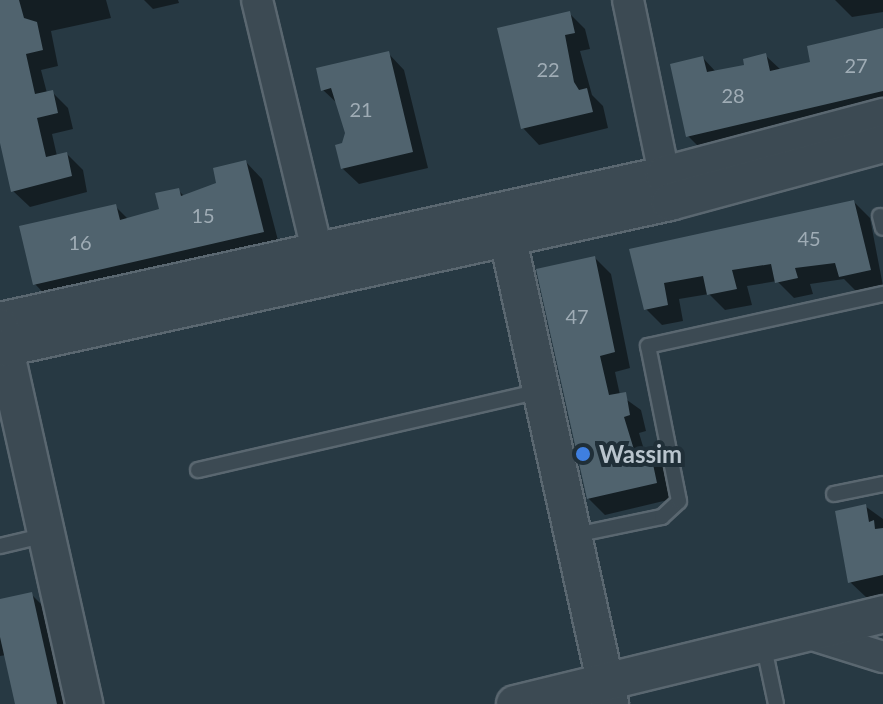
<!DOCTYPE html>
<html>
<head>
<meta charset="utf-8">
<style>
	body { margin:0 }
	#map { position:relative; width:883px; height:704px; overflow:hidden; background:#273943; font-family:Lato,sans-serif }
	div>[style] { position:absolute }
	.shadow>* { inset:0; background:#0007 }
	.building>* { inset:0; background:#50636e }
	.roads { filter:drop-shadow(2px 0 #5a6770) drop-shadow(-2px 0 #5a6770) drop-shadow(0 2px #5a6770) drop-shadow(0 -2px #5a6770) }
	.service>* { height:14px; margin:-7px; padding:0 7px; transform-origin:7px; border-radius:7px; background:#3c4a53 }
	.minor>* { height:30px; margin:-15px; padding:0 15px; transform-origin:15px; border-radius:15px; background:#3c4a53 }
	.tertiary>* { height:36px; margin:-18px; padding:0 18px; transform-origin:18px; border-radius:18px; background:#3c4a53 }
	.dots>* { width:22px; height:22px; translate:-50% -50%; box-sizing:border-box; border:4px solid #202f38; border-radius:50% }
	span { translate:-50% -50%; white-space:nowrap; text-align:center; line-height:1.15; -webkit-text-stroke:8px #202f38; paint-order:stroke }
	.number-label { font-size:20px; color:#9facb5 }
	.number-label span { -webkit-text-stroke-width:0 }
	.poi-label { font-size:24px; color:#b9c4cd; font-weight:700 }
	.left { translate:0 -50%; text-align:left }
</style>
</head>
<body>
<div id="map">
	<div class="shadow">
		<i style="clip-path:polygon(0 0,106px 0,111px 18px,51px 31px,58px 66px,41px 70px,47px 93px,52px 92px,68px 108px,73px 129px,52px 134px,57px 156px,67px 154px,83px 170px,87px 192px,30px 207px,13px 191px,0 132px)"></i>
		<i style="clip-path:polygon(144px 0,178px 0,179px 3px,153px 9px)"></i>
		<i style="clip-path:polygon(883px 0,883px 12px,852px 17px,835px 0)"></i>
		<i style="clip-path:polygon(569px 13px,585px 29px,590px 49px,580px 51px,592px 95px,603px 106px,608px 128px,539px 145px,523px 128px)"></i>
		<i style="clip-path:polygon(883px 30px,883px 110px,704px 152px,688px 136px,703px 58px,716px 72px,746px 67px,766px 56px,781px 70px,812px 64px)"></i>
		<i style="clip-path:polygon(388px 53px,404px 70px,428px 168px,359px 184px,342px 168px,347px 133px,338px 104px,323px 90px)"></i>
		<i style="clip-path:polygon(246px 162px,262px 179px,280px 248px,51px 301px,35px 284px,115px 206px,129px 220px,162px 211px,178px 190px,185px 197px,219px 184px)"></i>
		<i style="clip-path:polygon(854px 202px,870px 218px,883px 286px,857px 292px,844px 279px,810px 284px,813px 294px,794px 298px,777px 281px,747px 286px,752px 305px,725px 310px,709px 294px,679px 299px,683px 321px,662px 325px,646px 309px,631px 250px)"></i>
		<i style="clip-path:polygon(595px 258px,611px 274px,630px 368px,615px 372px,620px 395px,641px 410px,646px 431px,639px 433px,645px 453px,666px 468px,672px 499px,605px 515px,588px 498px)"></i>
		<i style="clip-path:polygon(865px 506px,883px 519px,883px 595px,867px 598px,850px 582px)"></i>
		<i style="clip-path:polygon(31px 594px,43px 606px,65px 704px,17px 704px,6px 655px,0 656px,0 601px)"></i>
	</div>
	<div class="building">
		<i style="clip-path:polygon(0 0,19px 0,24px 18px,37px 22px,43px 50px,26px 54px,35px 94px,53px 90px,58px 113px,37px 118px,46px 157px,67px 152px,72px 176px,11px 192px,0 143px)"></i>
		<i style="clip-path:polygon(570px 11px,575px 33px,565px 35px,574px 82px,579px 90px,587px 88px,593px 112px,521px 129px,497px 28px)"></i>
		<i style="clip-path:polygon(883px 28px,883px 91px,686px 137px,670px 64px,703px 56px,707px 72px,744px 65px,743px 59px,766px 53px,770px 71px,810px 62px,807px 46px)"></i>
		<i style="clip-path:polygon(389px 51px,413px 152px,341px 169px,335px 145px,342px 143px,345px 133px,331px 88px,321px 91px,316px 68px)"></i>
		<i style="clip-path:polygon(246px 160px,264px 232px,33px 285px,19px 226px,116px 204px,120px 220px,159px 209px,155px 193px,179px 188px,181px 196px,216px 183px,213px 168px)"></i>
		<i style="clip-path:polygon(854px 200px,871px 270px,839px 277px,835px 263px,795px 268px,798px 278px,775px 283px,771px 264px,732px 270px,737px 289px,707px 295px,703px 276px,664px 283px,668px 305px,644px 310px,629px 249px)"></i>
		<i style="clip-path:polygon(595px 256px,615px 352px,600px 356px,609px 395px,626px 392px,630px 415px,624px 417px,635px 453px,650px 450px,657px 483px,587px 499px,536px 269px)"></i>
		<i style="clip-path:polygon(866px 504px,869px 522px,874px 520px,875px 529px,883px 528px,883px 575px,848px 583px,835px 511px)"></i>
		<i style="clip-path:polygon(32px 592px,57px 704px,15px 704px,0 637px,0 599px)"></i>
	</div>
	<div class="roads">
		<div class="service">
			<i style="left:880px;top:216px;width:12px;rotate:76deg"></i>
			<i style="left:198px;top:470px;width:352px;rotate:-13deg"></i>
			<i style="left:834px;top:494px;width:50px;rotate:-11.5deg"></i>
			<i style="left:575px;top:535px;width:89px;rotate:-11.7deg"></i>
			<i style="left:662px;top:517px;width:23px;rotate:-43deg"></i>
			<i style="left:679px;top:501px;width:158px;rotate:-101.3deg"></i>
			<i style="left:648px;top:346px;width:241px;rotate:-12.5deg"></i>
			<i style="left:0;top:546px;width:47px;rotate:-13.4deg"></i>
			<i style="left:763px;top:643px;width:62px;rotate:78deg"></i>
		</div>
		<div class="minor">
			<i style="left:257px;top:0;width:282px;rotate:76.5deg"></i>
			<i style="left:628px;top:0;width:202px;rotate:78.3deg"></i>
			<i style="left:806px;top:633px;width:81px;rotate:17.3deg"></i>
		</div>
		<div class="tertiary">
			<i style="left:503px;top:217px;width:499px;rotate:77.6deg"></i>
			<i style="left:0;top:321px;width:680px;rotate:-12.4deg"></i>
			<i style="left:664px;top:175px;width:227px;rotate:-14.8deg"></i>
			<i style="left:0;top:327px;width:386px;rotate:77.4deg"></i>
			<i style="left:5px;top:348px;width:681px;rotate:-12.38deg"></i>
			<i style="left:670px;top:202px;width:221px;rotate:-15.2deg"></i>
			<i style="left:515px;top:704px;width:379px;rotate:-13.7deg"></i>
		</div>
	</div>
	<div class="dots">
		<i style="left:583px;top:454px;background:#3f7fe0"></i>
	</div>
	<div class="number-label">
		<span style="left:856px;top:65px">27</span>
		<span style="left:548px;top:69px">22</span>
		<span style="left:733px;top:95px">28</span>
		<span style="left:361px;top:109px">21</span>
		<span style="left:203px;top:215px">15</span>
		<span style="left:809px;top:238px">45</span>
		<span style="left:80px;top:242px">16</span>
		<span style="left:577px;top:316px">47</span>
	</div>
	<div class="poi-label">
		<span class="left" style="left:599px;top:454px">Wassim</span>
	</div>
</div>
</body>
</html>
